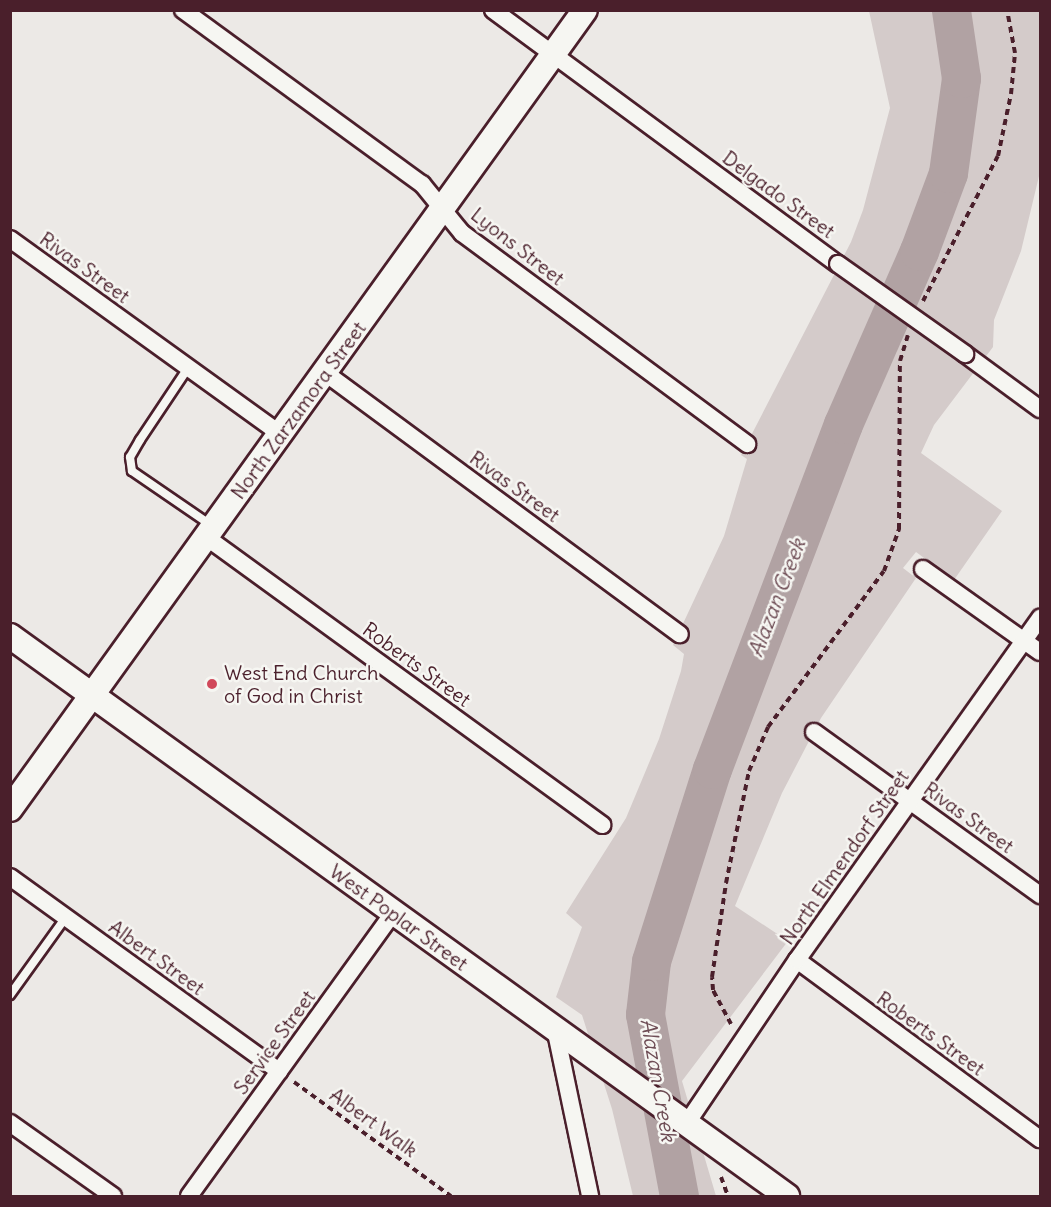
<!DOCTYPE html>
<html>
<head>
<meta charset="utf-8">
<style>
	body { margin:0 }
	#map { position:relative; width:1051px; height:1207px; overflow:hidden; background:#ece9e6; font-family:Delius,sans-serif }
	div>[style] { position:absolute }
	.green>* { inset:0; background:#d4cbca }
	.river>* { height:39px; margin:-19.5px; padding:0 19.5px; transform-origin:19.5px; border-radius:19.5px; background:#b1a2a3 }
	.path>* { height:4px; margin-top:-2px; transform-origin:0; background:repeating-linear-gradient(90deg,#4a1f2b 0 6px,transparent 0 10.5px) }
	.roads { filter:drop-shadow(2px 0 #4a1f2b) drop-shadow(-2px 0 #4a1f2b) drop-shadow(0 2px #4a1f2b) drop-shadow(0 -2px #4a1f2b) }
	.lane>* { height:8px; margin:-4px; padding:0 4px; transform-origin:4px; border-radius:4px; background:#f6f6f2 }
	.street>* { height:16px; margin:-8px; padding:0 8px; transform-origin:8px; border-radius:8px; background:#f6f6f2 }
	.secondary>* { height:24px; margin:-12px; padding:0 12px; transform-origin:12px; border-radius:12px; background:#f6f6f2 }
	.bridges { filter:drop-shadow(2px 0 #4a1f2b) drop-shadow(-2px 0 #4a1f2b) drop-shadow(0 2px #4a1f2b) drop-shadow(0 -2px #4a1f2b) }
	.street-bridge>* { height:16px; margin:-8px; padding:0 8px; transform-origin:8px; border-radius:8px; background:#f6f6f2 }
	.dots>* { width:16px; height:16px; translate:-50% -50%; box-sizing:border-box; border:3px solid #f6f6f2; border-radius:50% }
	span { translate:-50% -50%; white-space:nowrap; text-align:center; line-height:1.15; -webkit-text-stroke:5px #f6f6f2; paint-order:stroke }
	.street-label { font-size:20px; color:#4a1f2b }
	.poi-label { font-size:20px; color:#4a1f2b }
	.left { translate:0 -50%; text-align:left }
	.water-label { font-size:21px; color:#6e4d55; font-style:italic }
	.frame { position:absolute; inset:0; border:12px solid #4a1f2b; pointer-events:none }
</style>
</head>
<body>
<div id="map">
	<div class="green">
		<i style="clip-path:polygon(869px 11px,1040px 11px,1040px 172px,1021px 251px,994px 320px,993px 347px,934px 425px,921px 453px,1002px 511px,954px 580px,916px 552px,903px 568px,916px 578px,821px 718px,782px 793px,735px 906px,788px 941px,682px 1081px,716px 1196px,633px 1196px,612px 1109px,582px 1015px,556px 997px,582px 927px,566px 913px,626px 818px,659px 739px,681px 671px,684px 654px,673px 645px,724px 536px,747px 459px,741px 455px,851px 242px,863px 210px,890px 108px)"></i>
	</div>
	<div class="river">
		<i style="left:679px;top:1196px;width:185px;rotate:-100.6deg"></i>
		<i style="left:645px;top:1014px;width:53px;rotate:-83.5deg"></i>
		<i style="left:651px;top:961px;width:201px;rotate:-72.4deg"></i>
		<i style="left:712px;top:769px;width:369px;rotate:-69.2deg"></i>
		<i style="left:843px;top:424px;width:189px;rotate:-66.3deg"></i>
		<i style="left:919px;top:251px;width:83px;rotate:-69.6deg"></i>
		<i style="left:948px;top:173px;width:96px;rotate:-82.2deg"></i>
		<i style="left:961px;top:78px;width:69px;rotate:-98.4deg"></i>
	</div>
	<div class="path">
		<i style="left:923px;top:301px;width:163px;rotate:-62.7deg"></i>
		<i style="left:998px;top:156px;width:63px;rotate:-78.2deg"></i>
		<i style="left:1011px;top:94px;width:41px;rotate:-84.4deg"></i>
		<i style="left:1015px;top:53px;width:44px;rotate:-100.5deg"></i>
		<i style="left:731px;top:1024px;width:38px;rotate:-118deg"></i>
		<i style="left:713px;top:990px;width:13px;rotate:-94deg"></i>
		<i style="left:712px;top:977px;width:95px;rotate:-81.5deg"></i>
		<i style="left:726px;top:883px;width:114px;rotate:-78.4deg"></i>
		<i style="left:749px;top:771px;width:48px;rotate:-66.6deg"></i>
		<i style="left:768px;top:727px;width:194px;rotate:-53.4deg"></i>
		<i style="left:884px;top:571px;width:45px;rotate:-70.3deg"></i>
		<i style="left:899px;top:529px;width:168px;rotate:-89.7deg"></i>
		<i style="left:900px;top:361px;width:27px;rotate:-73deg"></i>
		<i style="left:294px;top:1082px;width:194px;rotate:36deg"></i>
		<i style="left:721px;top:1177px;width:20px;rotate:70deg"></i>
	</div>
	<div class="roads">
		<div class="lane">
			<i style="left:188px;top:368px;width:87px;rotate:123.7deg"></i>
			<i style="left:140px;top:440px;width:20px;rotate:120deg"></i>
			<i style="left:130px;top:457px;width:14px;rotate:82deg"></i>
			<i style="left:132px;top:471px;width:96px;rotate:34.4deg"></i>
			<i style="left:10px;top:995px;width:96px;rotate:-54.3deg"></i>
		</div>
		<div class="street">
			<i style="left:183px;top:10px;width:296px;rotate:36.1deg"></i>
			<i style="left:422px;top:184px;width:63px;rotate:50.8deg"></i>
			<i style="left:462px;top:233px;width:355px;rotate:36.5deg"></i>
			<i style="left:493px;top:10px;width:428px;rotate:36.4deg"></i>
			<i style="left:10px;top:239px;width:333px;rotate:35.8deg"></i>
			<i style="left:965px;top:354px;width:93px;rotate:36.3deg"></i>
			<i style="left:324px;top:372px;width:442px;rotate:36.4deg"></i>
			<i style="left:206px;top:537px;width:490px;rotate:36deg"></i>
			<i style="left:923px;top:569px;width:143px;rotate:35.4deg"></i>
			<i style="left:814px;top:732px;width:279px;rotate:35.8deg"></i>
			<i style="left:10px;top:877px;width:332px;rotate:35.8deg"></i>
			<i style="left:797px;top:960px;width:302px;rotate:36.4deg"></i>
			<i style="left:555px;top:1028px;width:172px;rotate:78.2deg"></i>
			<i style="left:10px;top:1123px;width:126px;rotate:35.3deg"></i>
			<i style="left:687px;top:1123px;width:197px;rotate:-56deg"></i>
			<i style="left:797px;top:960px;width:420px;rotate:-54.6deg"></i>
			<i style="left:189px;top:1196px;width:349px;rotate:-54.2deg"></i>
		</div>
		<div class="secondary">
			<i style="left:10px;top:636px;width:958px;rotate:35.78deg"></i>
			<i style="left:10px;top:809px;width:984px;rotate:-54.26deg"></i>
		</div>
	</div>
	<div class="bridges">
		<div class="street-bridge">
			<i style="left:838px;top:264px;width:156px;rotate:35.3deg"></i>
		</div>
	</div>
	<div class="dots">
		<i style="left:212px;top:684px;background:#d1495b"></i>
	</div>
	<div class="street-label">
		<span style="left:779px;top:194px;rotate:36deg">Delgado Street</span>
		<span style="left:518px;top:246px;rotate:38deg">Lyons Street</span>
		<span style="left:85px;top:267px;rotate:36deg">Rivas Street</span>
		<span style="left:298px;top:410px;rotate:-54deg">North Zarzamora Street</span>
		<span style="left:515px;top:486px;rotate:36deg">Rivas Street</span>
		<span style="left:417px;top:664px;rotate:36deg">Roberts Street</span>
		<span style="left:969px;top:817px;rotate:36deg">Rivas Street</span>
		<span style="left:844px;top:857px;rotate:-55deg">North Elmendorf Street</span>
		<span style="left:399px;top:917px;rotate:36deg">West Poplar Street</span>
		<span style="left:157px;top:957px;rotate:36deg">Albert Street</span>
		<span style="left:931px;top:1033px;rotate:36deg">Roberts Street</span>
		<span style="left:274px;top:1042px;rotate:-54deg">Service Street</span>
		<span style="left:374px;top:1122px;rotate:36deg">Albert Walk</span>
	</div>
	<div class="poi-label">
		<span class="left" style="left:224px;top:684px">West End Church<br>of God in Christ</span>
	</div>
	<div class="water-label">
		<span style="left:777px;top:598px;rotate:-69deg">Alazan Creek</span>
		<span style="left:658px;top:1080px;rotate:80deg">Alazan Creek</span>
	</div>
	<div class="frame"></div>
</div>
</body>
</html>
